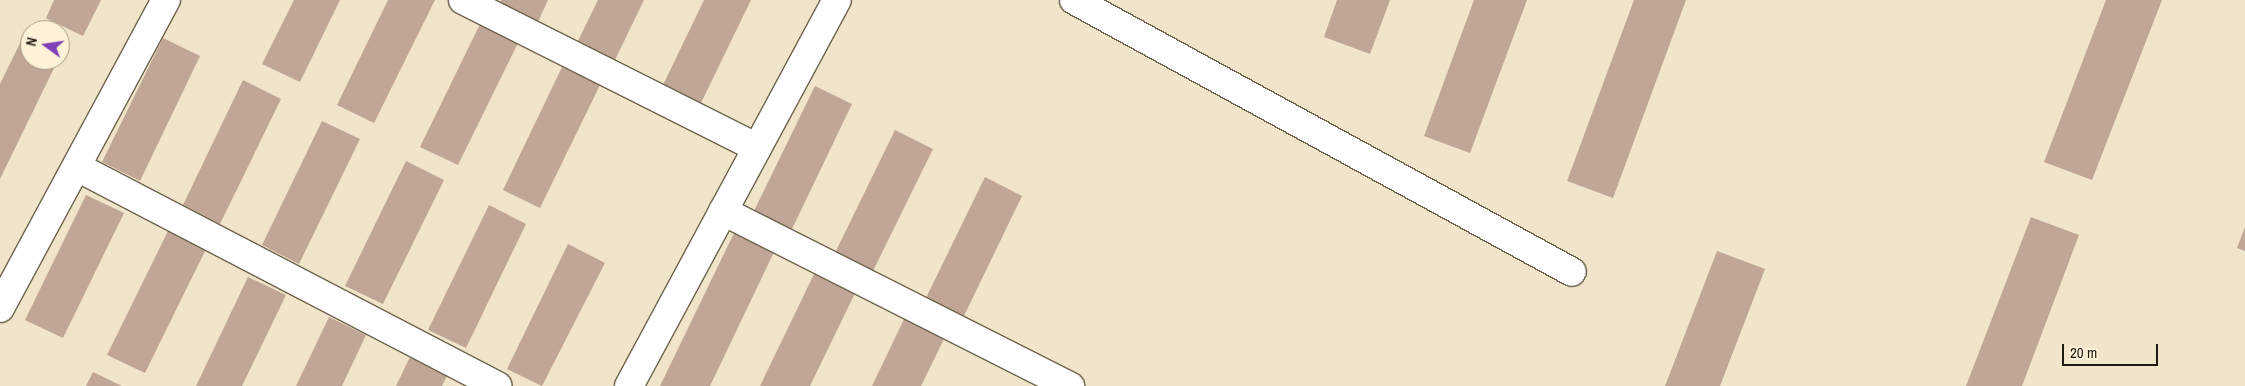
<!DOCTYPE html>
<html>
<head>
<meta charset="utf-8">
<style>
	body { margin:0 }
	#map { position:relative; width:2245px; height:386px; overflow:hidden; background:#f0e4ca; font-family:"Archivo Narrow",sans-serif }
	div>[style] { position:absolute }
	.building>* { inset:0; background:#bfa696 }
	.roads { filter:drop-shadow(1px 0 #6e644e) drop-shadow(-1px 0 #6e644e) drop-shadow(0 1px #6e644e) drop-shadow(0 -1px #6e644e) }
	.minor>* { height:28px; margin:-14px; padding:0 14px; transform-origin:14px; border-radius:14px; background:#fff }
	span { translate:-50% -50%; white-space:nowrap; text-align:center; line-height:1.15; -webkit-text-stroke:4px #fdf1d7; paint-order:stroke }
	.north { position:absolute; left:20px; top:20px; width:50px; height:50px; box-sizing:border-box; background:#fdf1d7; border:1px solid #a49b88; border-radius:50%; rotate:284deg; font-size:14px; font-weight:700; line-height:20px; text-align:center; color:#1e1a11 }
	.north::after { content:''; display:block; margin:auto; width:18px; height:22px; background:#8141b6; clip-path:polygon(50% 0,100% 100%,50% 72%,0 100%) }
	.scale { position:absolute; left:2062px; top:344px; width:96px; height:22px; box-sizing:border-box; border:2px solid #1e1a11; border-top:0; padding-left:6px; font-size:15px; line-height:18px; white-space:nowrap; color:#1e1a11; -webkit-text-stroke:4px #fdf1d7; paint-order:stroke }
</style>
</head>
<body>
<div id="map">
	<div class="building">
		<i style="clip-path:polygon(54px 0,101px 0,83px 36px,46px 18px)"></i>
		<i style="clip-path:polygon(294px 0,340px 0,300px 82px,262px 64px)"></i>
		<i style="clip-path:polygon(388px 0,435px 0,374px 123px,337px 105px)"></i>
		<i style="clip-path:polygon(501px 0,548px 0,538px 22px,500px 3px)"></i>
		<i style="clip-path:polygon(598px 0,644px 0,614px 62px,577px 43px)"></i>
		<i style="clip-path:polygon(704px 0,751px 0,701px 103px,663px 85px)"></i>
		<i style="clip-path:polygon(1337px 0,1390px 0,1370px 54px,1324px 37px)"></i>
		<i style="clip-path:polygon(1474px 0,1527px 0,1470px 153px,1424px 136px)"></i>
		<i style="clip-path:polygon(1634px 0,1686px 0,1613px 198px,1567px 181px)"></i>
		<i style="clip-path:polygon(2106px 0,2162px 0,2092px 180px,2044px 162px)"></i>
		<i style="clip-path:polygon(481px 22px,519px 41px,458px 165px,420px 147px)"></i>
		<i style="clip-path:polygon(24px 35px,30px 38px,30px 60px,58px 60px,0 179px,0 84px)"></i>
		<i style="clip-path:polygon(163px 38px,200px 56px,140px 181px,102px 162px)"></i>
		<i style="clip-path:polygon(563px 65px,601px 83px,540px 208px,503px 190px)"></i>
		<i style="clip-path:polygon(243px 80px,281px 99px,220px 224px,183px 205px)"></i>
		<i style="clip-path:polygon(815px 86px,852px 104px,792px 229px,754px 211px)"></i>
		<i style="clip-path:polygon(322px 121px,360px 139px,299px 264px,262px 245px)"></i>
		<i style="clip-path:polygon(895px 130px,933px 149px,872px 273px,834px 255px)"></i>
		<i style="clip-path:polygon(406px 161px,444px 180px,383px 304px,345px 286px)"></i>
		<i style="clip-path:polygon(985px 177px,1022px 196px,962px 320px,924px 302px)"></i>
		<i style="clip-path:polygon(86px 195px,124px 213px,63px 338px,25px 320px)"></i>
		<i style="clip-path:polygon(489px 205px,526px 224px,466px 348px,428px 330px)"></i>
		<i style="clip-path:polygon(2031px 217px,2079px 235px,2022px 386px,1966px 386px)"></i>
		<i style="clip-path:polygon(2245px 227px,2245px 251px,2237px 248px)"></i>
		<i style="clip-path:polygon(168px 231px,206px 249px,145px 373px,107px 355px)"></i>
		<i style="clip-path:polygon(735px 231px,775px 250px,710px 386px,660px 386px)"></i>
		<i style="clip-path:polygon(568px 244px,605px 263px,542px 386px,507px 369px)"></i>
		<i style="clip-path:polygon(1717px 251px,1765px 269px,1720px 386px,1665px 386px)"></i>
		<i style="clip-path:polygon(816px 270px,857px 289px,810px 386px,760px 386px)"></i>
		<i style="clip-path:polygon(248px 277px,286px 295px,242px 386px,196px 386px)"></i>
		<i style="clip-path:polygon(906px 315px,946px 335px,921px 386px,872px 386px)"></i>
		<i style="clip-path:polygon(329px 317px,366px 335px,342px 386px,296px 386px)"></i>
		<i style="clip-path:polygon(410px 357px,447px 376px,442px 386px,396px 386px)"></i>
		<i style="clip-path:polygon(93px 372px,122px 386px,86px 386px)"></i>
	</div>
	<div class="roads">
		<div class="minor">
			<i style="left:463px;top:0;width:329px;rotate:26.7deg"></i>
			<i style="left:1074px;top:0;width:567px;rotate:28.64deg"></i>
			<i style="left:77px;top:167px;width:474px;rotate:27.5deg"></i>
			<i style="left:723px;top:211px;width:389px;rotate:26.8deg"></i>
			<i style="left:0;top:308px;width:350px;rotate:-61.7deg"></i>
			<i style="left:629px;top:386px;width:438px;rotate:-61.7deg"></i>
		</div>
	</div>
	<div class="north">N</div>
	<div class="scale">20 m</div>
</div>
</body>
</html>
